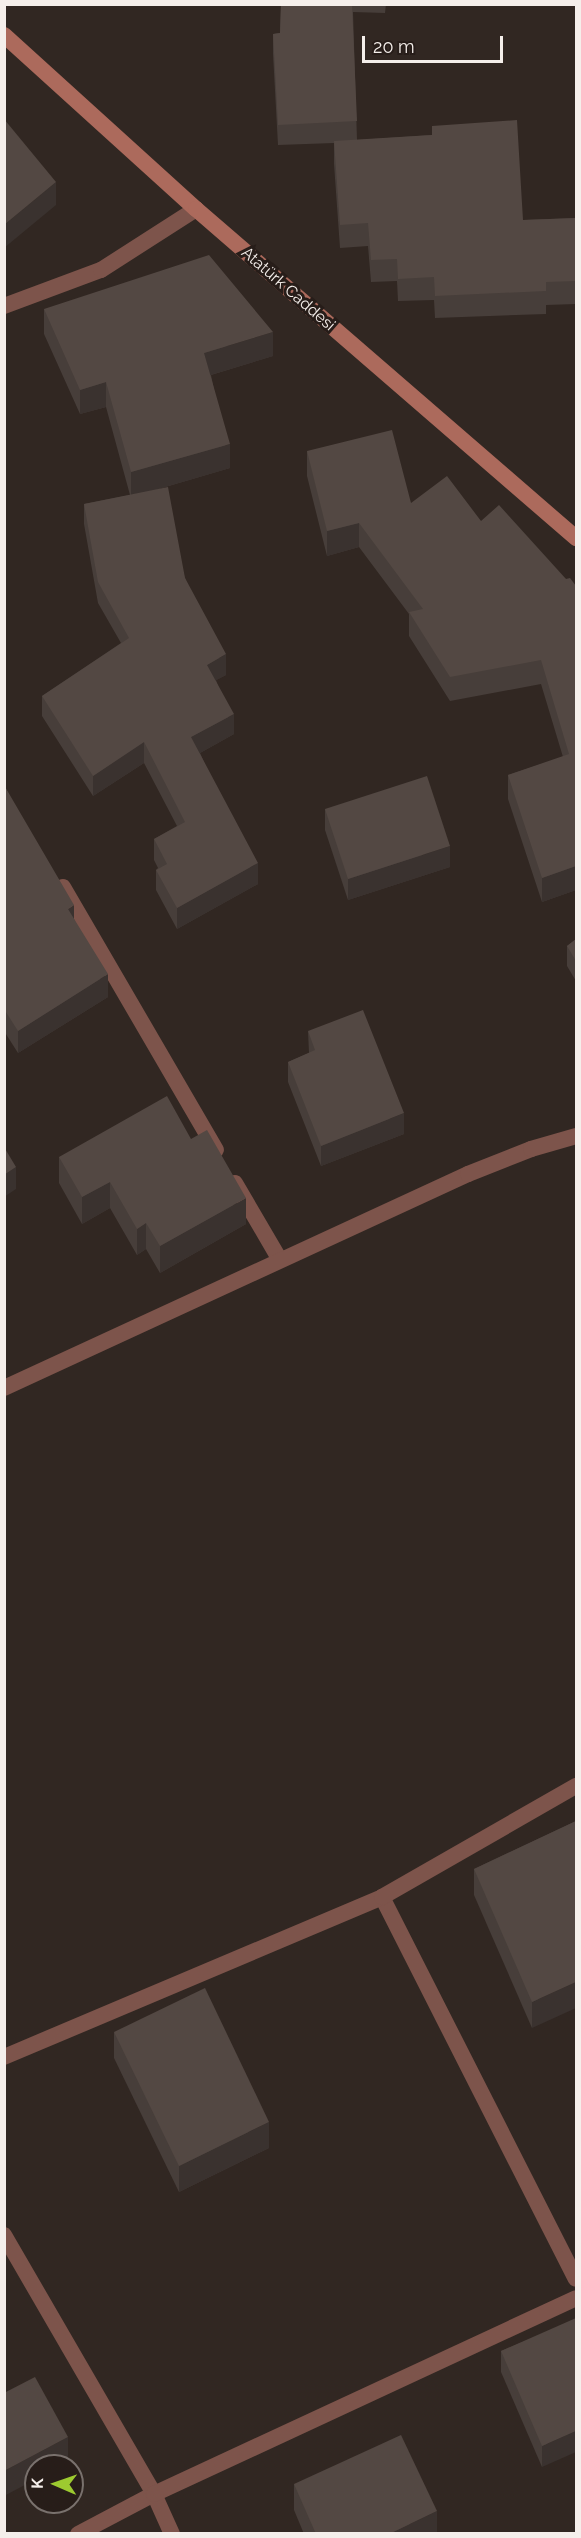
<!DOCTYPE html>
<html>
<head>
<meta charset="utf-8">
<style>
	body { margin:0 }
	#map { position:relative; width:581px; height:2538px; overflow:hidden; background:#312722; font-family:Raleway,sans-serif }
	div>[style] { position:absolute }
	.minor>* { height:16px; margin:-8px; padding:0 8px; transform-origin:8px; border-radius:8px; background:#7d544b }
	.secondary>* { height:16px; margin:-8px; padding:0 8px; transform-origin:8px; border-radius:8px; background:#ac6a5c }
	.wall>* { inset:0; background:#473e3a }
	.shaded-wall>* { inset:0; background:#3a322f }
	.building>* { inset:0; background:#534843 }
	span { translate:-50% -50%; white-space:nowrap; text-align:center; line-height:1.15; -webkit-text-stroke:6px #271d19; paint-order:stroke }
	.street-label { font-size:16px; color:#f5efeb }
	.frame { position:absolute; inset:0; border:6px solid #f5efeb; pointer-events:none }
	.north { position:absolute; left:24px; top:2454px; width:60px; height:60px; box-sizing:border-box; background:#271d19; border:2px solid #79716d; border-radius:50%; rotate:272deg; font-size:16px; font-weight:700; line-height:24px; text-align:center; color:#f5efeb }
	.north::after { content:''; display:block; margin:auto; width:21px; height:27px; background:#9dca30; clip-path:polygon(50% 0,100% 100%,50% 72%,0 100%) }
	.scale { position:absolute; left:362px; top:36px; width:141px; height:27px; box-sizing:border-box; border:3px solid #f5efeb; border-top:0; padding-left:8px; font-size:18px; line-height:21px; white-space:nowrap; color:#f5efeb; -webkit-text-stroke:4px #271d19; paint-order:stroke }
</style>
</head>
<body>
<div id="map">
	<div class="minor">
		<i style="left:4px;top:306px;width:103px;rotate:-20.4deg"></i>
		<i style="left:101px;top:270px;width:113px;rotate:-32.7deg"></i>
		<i style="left:63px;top:887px;width:304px;rotate:59.8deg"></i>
		<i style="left:235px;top:1183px;width:89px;rotate:59.7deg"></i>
		<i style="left:4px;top:1388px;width:511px;rotate:-24.76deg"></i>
		<i style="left:468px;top:1174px;width:68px;rotate:-21.6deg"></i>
		<i style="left:531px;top:1149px;width:47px;rotate:-16.1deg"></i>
		<i style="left:382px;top:1897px;width:428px;rotate:63.1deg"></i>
		<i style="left:4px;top:2057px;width:410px;rotate:-22.9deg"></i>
		<i style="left:382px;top:1897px;width:224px;rotate:-29.8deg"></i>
		<i style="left:4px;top:2235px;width:299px;rotate:59.9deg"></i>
		<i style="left:154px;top:2494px;width:44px;rotate:65.8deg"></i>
		<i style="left:78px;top:2534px;width:86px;rotate:-27.8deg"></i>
		<i style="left:154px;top:2494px;width:465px;rotate:-24.9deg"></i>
	</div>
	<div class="secondary">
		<i style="left:4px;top:35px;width:259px;rotate:42.2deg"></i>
		<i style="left:196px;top:209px;width:503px;rotate:40.89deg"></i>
	</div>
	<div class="wall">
		<i style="clip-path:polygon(281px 4px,386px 4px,385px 13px,353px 12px,357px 140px,432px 135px,432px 126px,523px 220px,576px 218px,576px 304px,546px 305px,546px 314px,435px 318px,434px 300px,398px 301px,397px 281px,371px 282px,368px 246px,340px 248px,334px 164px,334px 143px,278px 145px,273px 54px,273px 34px,280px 33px)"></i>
		<i style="clip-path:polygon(44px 309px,273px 356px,211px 375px,230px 468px,155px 490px,185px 578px,226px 675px,216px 680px,234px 734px,200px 753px,258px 884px,177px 929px,156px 890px,156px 870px,158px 868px,154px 860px,154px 839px,177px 826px,144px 763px,93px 796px,42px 716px,42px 696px,121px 643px,98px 603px,84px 524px,84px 504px,130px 495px,106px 407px,80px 414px,44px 334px)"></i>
		<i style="clip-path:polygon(307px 451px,411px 503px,481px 521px,576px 586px,576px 890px,542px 902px,508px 799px,508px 775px,563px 757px,541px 684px,450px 701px,409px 636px,409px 614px,359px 547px,327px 556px,307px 476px)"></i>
		<i style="clip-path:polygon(4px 785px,74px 919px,108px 997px,18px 1053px,4px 1031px)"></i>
		<i style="clip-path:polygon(325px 809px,450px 867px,348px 900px,325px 830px)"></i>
		<i style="clip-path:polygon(576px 939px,576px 981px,567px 966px,567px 946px)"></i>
		<i style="clip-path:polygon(308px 1031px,404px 1134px,321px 1166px,288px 1082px,288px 1062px,309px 1053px)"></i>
		<i style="clip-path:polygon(191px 1139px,246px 1224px,160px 1273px,146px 1249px,137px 1255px,110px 1208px,82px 1224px,59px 1183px,59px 1157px)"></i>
		<i style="clip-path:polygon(576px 1821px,532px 2028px,474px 1895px,474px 1869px)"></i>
		<i style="clip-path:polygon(114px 2032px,269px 2148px,179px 2192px,114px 2058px)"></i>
		<i style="clip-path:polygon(576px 2320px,542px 2467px,501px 2372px,501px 2351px)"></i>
		<i style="clip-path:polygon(294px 2484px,437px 2534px,304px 2534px,294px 2510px)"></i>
	</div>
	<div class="shaded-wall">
		<i style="clip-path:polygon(56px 182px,56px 205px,4px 248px,4px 225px)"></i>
		<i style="clip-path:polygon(273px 332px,273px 356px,204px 377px,204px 353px)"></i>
		<i style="clip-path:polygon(106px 382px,106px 407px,80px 414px,80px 390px)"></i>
		<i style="clip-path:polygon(230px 444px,230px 468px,131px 497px,131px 472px)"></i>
		<i style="clip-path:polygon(359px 523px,359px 547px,327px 556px,327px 531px)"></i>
		<i style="clip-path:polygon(226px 654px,226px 675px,207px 685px,207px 665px)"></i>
		<i style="clip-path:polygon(234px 714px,234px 734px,191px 758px,191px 737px)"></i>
		<i style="clip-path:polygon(144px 742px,144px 763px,93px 796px,93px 776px)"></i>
		<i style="clip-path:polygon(450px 846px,450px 867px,348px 900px,348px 879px)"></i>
		<i style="clip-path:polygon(258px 863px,258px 884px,177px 929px,177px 908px)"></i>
		<i style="clip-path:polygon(576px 866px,576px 890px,542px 902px,542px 878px)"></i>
		<i style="clip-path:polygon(74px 905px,74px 928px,68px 909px)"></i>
		<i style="clip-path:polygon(108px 974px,108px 997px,18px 1053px,18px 1031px)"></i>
		<i style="clip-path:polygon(404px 1113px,404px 1134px,321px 1166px,321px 1146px)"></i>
		<i style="clip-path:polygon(16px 1167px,16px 1189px,4px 1197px,4px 1175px)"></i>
		<i style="clip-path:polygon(110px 1182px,110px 1208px,82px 1224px,82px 1197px)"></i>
		<i style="clip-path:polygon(246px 1198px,246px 1224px,160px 1273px,160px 1246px)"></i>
		<i style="clip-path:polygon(146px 1223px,146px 1249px,137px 1255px,137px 1229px)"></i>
		<i style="clip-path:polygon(576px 1982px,576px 2008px,532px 2028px,532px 2002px)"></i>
		<i style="clip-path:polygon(269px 2122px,269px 2148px,179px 2192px,179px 2166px)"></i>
		<i style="clip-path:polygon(6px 2291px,6px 2317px,4px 2318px,4px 2292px)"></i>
		<i style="clip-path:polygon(576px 2431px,576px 2452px,542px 2467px,542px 2446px)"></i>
		<i style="clip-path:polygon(68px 2437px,68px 2462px,61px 2466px,36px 2466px,36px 2479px,4px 2496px,4px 2471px)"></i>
		<i style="clip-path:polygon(437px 2511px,437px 2534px,389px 2534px)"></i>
	</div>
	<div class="building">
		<i style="clip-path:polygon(281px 4px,352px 4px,357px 121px,278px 125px,273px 34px,280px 33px)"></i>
		<i style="clip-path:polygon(4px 119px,56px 182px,4px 225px)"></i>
		<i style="clip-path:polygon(517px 120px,523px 220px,576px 218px,576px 281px,546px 282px,546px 291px,435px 296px,434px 277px,398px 279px,397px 259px,371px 260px,368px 223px,340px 225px,334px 141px,432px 135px,432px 126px)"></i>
		<i style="clip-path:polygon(209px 255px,273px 332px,204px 353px,230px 444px,131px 472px,106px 382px,80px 390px,44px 309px)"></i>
		<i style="clip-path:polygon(392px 430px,411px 503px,447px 476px,481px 521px,499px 505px,566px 579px,570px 578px,576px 586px,576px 866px,542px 878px,508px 775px,569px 754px,541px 660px,450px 677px,409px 612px,423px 609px,359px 523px,327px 531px,307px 451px)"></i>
		<i style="clip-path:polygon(168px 487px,185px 578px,226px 654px,207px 665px,234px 714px,191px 737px,258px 863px,177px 908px,156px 870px,167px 864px,154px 839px,185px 822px,144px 742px,93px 776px,42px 696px,129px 638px,98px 582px,84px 504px)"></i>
		<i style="clip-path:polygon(427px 776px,450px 846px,348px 879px,325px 809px)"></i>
		<i style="clip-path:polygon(4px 785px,74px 905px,68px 909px,108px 974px,18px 1031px,4px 1009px)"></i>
		<i style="clip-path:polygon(576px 939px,576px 961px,567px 946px)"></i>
		<i style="clip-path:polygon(363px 1010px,404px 1113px,321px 1146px,288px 1062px,315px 1050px,308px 1031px)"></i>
		<i style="clip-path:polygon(167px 1096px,191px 1139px,207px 1130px,246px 1198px,160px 1246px,146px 1223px,137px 1229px,110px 1182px,82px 1197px,59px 1157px)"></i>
		<i style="clip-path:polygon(4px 1147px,16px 1167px,4px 1175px)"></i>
		<i style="clip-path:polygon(576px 1821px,576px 1982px,532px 2002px,474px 1869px)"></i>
		<i style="clip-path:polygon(205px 1988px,269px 2122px,179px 2166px,114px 2032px)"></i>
		<i style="clip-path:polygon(576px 2318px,576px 2431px,542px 2446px,501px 2351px)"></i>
		<i style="clip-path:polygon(35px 2377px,68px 2437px,4px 2471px,4px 2393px)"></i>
		<i style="clip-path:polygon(401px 2435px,437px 2511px,389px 2534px,316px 2534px,294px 2484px)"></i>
	</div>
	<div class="street-label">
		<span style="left:288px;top:289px;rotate:41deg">Atatürk Caddesi</span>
	</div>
	<div class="frame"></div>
	<div class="north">K</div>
	<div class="scale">20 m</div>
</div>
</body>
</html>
